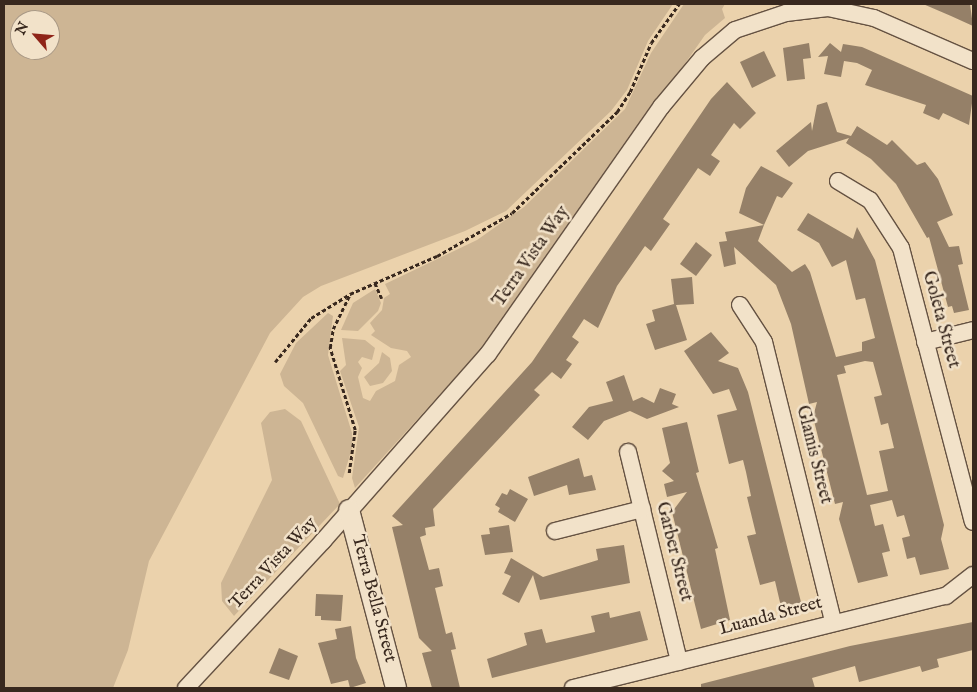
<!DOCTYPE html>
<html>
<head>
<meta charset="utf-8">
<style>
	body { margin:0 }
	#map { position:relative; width:977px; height:692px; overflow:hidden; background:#ebd2ac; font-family:"IM FELL English",serif }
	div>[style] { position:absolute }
	.green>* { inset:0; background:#cdb594 }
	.building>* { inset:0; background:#958068 }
	.path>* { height:2.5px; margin-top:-1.25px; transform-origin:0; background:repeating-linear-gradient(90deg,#38281e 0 4px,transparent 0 6.5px) }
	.roads { filter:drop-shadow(1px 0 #655242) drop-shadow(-1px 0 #655242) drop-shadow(0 1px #655242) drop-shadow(0 -1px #655242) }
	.minor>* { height:16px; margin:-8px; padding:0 8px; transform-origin:8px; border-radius:8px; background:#f2e2c9 }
	.tertiary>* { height:20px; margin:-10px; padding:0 10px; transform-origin:10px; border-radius:10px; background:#f2e2c9 }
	span { translate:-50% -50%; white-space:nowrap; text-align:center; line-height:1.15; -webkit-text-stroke:5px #f2e2c9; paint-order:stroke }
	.street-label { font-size:18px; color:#38281e }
	.frame { position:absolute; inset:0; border:5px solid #38281e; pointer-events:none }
	.north { position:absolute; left:10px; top:10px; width:50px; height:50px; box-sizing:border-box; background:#f2e2c9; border:1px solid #a89885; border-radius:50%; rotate:297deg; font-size:14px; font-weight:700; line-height:20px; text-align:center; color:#38281e }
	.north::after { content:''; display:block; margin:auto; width:18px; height:22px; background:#8f2418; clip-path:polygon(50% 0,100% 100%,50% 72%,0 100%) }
</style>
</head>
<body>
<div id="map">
	<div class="green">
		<i style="clip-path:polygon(evenodd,4px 4px,673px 4px,648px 41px,627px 90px,611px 111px,506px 211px,465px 231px,321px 286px,303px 297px,270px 333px,149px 561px,128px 650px,113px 688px,4px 688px,4px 4px,20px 20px,50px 20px,50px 50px,20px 50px,20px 20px)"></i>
		<i style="clip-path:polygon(684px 4px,725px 4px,722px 9px,725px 18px,705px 35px,501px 327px,355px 488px,352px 478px,359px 427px,340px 371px,346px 365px,342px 338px,365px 340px,375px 348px,372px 360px,362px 357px,358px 362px,362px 368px,358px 377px,363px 398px,370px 401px,376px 391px,395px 381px,399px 365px,411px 357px,407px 351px,391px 348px,371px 335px,375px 331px,370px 323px,382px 310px,384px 298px,390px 294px,385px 284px,477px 240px,524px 207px,625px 109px,651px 53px)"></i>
		<i style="clip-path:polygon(375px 289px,381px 303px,378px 311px,358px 331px,341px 330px,353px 303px)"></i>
		<i style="clip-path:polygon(328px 313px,333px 316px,328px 355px,352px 433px,352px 448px,343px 478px,338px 476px,303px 403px,284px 386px,280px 374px,296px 343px)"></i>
		<i style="clip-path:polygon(382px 352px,390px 358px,392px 371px,383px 383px,370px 386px,364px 377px,379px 363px)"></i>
		<i style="clip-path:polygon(285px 409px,301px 421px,340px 504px,234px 616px,222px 601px,221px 583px,272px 480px,261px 423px,270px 412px)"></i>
	</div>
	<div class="building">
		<i style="clip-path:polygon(923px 4px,970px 4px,973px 26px,951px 16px)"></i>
		<i style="clip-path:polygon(809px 43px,811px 58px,803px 59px,805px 79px,787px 81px,783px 48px)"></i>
		<i style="clip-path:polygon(830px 43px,841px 52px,843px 44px,862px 47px,973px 96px,969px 125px,943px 113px,939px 120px,923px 113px,926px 105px,865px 85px,872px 70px,857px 63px,844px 61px,841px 77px,824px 74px,828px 56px,818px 57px)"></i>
		<i style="clip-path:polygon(764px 51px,776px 76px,752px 88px,740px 62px)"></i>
		<i style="clip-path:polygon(727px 82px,756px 113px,740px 129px,734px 123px,711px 155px,720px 161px,710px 176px,698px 168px,663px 219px,670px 224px,651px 251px,645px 246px,617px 286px,598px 328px,584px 319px,572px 337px,579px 342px,566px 360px,572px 364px,561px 379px,552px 372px,534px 390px,540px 395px,433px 509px,435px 526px,425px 528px,426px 535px,420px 537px,429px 570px,439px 568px,443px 586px,435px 588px,446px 634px,452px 632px,456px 649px,451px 650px,460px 688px,432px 688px,422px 653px,432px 651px,419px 638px,392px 527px,403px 525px,392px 516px,532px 362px,711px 99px)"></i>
		<i style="clip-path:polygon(827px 102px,837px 132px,851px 136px,857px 126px,887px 145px,892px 140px,917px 165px,925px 162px,938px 179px,953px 215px,937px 222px,949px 247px,959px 246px,963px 264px,958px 265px,969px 310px,954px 313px,952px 306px,948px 307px,929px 237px,927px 238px,896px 184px,871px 159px,846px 143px,849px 138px,808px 151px,789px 167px,776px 151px,811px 122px,812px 131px,817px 105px)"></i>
		<i style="clip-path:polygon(761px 166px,793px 183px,782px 198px,777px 196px,764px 225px,739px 213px,746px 188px)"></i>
		<i style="clip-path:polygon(evenodd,808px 213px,853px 239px,857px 227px,875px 260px,944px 525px,941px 539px,949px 569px,920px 575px,915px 557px,907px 559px,902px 538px,910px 536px,904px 515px,897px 517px,892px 500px,870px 505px,875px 526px,883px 524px,890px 551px,882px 553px,888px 576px,858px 583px,839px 519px,843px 502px,835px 504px,813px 417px,817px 402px,809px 404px,791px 324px,776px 285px,734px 247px,736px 264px,724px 267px,719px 242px,727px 241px,725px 232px,764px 225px,758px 241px,792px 272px,805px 264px,810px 272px,836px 357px,862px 351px,862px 342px,875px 338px,865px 298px,856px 300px,846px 260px,832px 267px,819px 243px,797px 230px,808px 213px,865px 361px,873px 362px,882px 395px,874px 397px,881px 425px,888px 423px,894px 448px,879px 451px,888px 491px,867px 495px,837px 375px,846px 373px,844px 366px,865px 361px)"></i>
		<i style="clip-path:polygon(696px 242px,712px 255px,696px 276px,680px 264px)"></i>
		<i style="clip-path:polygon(692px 277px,694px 304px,676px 305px,687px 340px,655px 350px,646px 324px,655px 321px,652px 310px,674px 304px,671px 279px)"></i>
		<i style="clip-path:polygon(711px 332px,729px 353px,718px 361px,738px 368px,748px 392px,802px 606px,782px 611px,775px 581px,760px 585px,747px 536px,756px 534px,747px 497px,751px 496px,746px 472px,743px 460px,729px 464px,717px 415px,737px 410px,729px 389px,713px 394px,684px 351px)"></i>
		<i style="clip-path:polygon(624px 375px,633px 401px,642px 397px,654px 403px,660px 388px,676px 394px,672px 404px,679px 407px,647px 419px,630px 411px,604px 421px,588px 440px,572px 427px,589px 407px,613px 401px,606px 382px)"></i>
		<i style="clip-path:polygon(687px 422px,699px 472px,696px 473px,718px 548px,715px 549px,730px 620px,701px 629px,672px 512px,687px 492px,667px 497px,664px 484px,674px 481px,662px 471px,670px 463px,662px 428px)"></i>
		<i style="clip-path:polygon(579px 458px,584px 477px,592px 475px,596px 490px,569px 495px,567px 485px,534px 496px,528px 477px)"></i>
		<i style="clip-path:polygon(510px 489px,528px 499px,515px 522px,498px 512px,500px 508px,495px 505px,502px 493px,507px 495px)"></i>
		<i style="clip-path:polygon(509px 525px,513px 552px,485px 555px,481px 535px,490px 534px,489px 528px)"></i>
		<i style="clip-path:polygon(624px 545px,630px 583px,540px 600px,533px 575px,519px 603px,502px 594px,511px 576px,504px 573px,511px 558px,543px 577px,598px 560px,596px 549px)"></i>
		<i style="clip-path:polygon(316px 594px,343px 595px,341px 621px,321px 620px,321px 616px,315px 616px)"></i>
		<i style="clip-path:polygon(640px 611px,648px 640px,492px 678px,487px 659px,527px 645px,524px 633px,542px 629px,546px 643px,595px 632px,591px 616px,609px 612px,610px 618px)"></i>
		<i style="clip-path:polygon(973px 622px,973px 650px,937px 659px,939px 667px,922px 672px,920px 666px,859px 682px,855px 666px,812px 678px,815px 688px,701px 688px,701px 684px,850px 646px)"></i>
		<i style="clip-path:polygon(351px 626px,356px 658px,366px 683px,350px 688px,348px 680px,331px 684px,318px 643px,337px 639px,335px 629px)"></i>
		<i style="clip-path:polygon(279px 648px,298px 656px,289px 680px,269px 673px)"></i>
	</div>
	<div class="path">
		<i style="left:375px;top:283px;width:17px;rotate:66deg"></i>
		<i style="left:275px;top:362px;width:57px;rotate:-50.7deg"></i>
		<i style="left:311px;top:318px;width:46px;rotate:-31.6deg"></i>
		<i style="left:349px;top:473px;width:43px;rotate:-82.1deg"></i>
		<i style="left:355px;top:430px;width:86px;rotate:-107deg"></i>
		<i style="left:330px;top:348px;width:19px;rotate:-81deg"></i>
		<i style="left:333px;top:329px;width:39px;rotate:-64deg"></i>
		<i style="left:350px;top:294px;width:95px;rotate:-23.6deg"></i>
		<i style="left:437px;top:256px;width:86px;rotate:-29.8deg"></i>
		<i style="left:512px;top:213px;width:146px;rotate:-43.9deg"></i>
		<i style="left:617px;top:112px;width:24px;rotate:-57deg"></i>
		<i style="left:630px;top:92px;width:53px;rotate:-66.8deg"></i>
		<i style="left:651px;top:43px;width:48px;rotate:-54.3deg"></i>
	</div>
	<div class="roads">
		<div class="minor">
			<i style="left:838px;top:181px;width:37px;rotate:31deg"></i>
			<i style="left:870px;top:200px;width:57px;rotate:57.1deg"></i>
			<i style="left:901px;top:248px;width:283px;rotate:75.3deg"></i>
			<i style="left:740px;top:305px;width:44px;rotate:57deg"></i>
			<i style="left:764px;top:342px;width:287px;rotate:76.1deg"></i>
			<i style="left:925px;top:342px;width:49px;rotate:-14deg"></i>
			<i style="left:628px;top:452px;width:216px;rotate:76.3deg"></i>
			<i style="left:555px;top:531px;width:90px;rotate:-14.2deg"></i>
			<i style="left:186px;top:688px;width:201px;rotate:-47deg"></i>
			<i style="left:323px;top:541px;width:249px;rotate:-48.6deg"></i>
			<i style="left:488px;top:354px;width:302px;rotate:-55deg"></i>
			<i style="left:661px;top:107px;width:64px;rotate:-50.1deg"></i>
			<i style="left:702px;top:58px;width:43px;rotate:-40.3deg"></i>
			<i style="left:735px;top:30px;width:54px;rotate:-18.4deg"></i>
			<i style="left:786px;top:13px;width:42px;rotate:-6.8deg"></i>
			<i style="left:828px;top:8px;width:47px;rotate:12.3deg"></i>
			<i style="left:874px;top:18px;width:108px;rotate:23.5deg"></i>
			<i style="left:573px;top:688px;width:384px;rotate:-13.9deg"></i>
			<i style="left:946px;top:596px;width:34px;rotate:-38deg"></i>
		</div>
		<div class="tertiary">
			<i style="left:349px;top:510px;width:184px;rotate:75.2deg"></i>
		</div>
	</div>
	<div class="street-label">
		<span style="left:532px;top:257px;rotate:-55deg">Terra Vista Way</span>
		<span style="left:940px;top:320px;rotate:75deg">Goleta Street</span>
		<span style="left:813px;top:455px;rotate:76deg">Glamis Street</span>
		<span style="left:673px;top:552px;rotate:76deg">Garber Street</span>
		<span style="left:274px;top:564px;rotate:-47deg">Terra Vista Way</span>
		<span style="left:373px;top:599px;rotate:75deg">Terra Bella Street</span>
		<span style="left:771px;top:617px;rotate:-15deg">Luanda Street</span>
	</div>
	<div class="frame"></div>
	<div class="north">N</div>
</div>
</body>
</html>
